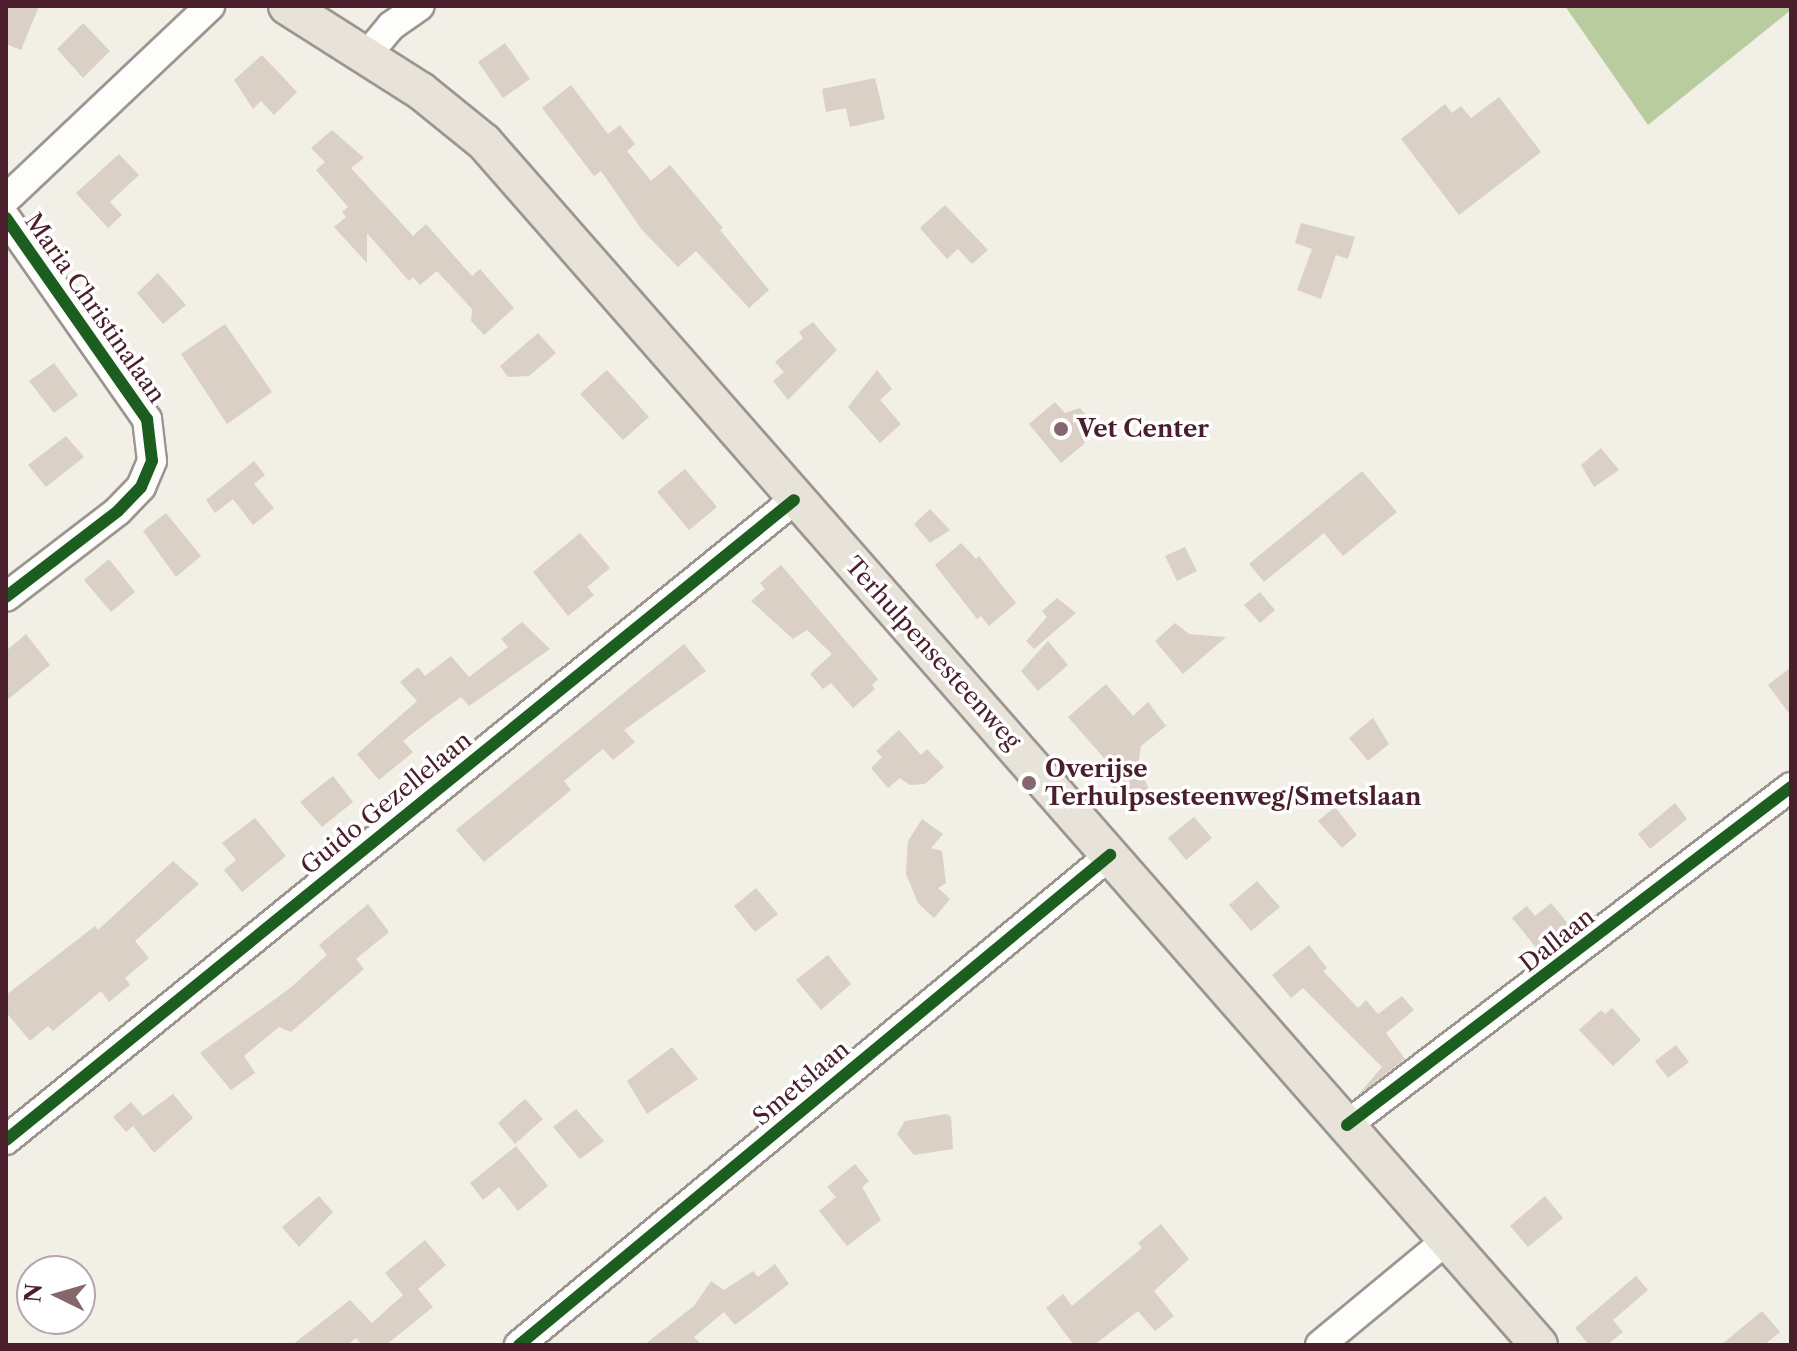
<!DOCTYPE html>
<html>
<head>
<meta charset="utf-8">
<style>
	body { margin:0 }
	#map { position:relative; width:1797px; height:1351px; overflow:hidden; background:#f1efe6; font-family:"Libre Caslon Text",serif }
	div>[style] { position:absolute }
	.forest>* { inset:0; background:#b9cc9e }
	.building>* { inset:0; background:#dad0c5 }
	.roads { filter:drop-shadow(2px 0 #9d9592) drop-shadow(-2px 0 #9d9592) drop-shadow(0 2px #9d9592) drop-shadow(0 -2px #9d9592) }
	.minor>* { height:28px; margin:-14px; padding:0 14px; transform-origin:14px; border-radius:14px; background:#fdfdfb }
	.major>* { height:36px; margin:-18px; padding:0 18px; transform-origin:18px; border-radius:18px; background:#e8e3d8 }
	.cycleway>* { height:12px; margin:-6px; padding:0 6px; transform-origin:6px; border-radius:6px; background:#1b5e20 }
	.dots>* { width:22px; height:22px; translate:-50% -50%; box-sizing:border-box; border:4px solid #fff; border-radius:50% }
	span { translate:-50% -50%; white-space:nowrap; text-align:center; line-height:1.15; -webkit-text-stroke:7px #fff; paint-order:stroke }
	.street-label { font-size:24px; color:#4a1f2b }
	.poi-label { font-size:24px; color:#4a1f2b; font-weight:700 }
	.left { translate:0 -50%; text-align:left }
	.frame { position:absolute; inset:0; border:8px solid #4a1f2b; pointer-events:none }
	.north { position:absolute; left:16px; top:1255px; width:80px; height:80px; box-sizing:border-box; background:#fff; border:2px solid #b7a5aa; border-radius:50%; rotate:275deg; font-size:22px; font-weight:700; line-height:32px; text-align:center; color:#4a1f2b }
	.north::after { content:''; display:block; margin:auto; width:28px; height:36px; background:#84686c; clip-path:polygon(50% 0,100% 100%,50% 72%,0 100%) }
</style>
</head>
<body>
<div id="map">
	<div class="forest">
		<i style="clip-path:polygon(1565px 6px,1791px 6px,1791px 10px,1648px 125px)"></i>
	</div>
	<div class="building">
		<i style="clip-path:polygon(6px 6px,39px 6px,21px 50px,6px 44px)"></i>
		<i style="clip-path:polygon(83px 23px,110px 51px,83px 78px,57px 49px)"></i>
		<i style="clip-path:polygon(505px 43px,530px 79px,503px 98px,478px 62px)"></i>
		<i style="clip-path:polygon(262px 55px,297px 92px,274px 115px,261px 101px,253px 109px,234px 80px)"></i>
		<i style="clip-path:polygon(875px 78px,885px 119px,850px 127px,846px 108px,826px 112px,822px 89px)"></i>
		<i style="clip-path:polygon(571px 85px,608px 134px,620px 125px,635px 144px,627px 151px,651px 181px,670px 165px,723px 228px,720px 230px,769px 290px,749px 308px,696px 251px,678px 267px,642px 230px,601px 171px,594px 176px,542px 108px)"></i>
		<i style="clip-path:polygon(1499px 97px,1541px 152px,1459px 215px,1401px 139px,1445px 104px,1452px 113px,1461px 106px,1471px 118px)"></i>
		<i style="clip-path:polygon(332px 130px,364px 158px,351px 168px,413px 236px,426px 224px,472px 276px,480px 269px,514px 308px,484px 335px,471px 321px,472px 309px,437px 271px,420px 285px,413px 277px,409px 281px,367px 233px,367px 263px,334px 227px,346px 217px,342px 212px,348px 207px,316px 170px,325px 162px,311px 148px)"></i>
		<i style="clip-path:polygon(119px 154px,139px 175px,110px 202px,122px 215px,108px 228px,76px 193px)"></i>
		<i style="clip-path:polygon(945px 205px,988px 250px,972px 264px,958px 249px,947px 259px,920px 228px)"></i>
		<i style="clip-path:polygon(1301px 223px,1355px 237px,1348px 259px,1336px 255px,1321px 299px,1297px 290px,1312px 249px,1295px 243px)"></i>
		<i style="clip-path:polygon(158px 273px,186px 305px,163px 324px,137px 293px)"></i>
		<i style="clip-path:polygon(813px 322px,837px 350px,788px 400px,773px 381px,784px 372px,775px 362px,803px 338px,799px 332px)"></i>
		<i style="clip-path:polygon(225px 324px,272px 392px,227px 424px,181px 354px)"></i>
		<i style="clip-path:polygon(538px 333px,556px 353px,529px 376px,508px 377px,500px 366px)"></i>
		<i style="clip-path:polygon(54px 363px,78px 395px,54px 413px,29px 381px)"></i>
		<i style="clip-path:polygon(607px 370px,649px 417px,623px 440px,580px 394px)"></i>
		<i style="clip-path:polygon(877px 370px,892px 389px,880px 400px,901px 424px,880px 443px,848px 407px)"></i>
		<i style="clip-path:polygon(1055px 402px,1065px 413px,1080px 408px,1094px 425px,1083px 445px,1061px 463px,1029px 424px)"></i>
		<i style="clip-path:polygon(66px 436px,84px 457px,46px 487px,28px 465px)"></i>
		<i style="clip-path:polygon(1601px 448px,1619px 470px,1594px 487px,1581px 465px)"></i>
		<i style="clip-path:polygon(254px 461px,265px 475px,254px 484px,274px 508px,253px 525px,233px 499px,215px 513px,206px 500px)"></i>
		<i style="clip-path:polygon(685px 469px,717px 507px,689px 530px,657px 492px)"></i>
		<i style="clip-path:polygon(1362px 471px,1397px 512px,1343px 556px,1324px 533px,1264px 582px,1249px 564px)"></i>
		<i style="clip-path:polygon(930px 509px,950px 530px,930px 543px,914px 524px)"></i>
		<i style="clip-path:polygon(166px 513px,201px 556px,176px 577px,143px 531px)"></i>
		<i style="clip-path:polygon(580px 533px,610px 568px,587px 587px,594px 595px,568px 616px,533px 572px)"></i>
		<i style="clip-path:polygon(961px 543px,976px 559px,979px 556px,1016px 603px,989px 626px,981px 616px,977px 619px,935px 565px)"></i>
		<i style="clip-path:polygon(1185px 547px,1197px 571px,1177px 581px,1165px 556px)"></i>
		<i style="clip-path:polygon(109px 559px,135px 592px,111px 612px,84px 580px)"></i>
		<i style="clip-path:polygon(781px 565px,878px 679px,872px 685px,875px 689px,853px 708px,831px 683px,823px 689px,810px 674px,832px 654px,807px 630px,793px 639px,751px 601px,765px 589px,760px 583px)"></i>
		<i style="clip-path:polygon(1260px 592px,1275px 610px,1260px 623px,1244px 605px)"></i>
		<i style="clip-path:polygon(1057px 598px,1076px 613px,1034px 649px,1026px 641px,1047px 617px,1042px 611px)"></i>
		<i style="clip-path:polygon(522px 622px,550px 649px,469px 706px,461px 697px,431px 719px,403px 741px,413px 752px,379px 780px,357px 754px,417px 701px,400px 682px,418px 667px,425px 676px,451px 656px,469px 677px,508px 647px,501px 639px)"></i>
		<i style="clip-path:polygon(1175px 623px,1189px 634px,1226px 637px,1183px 674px,1155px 641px)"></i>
		<i style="clip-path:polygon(26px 634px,50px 665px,6px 701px,6px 651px)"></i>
		<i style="clip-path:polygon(1048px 641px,1068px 665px,1038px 691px,1021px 671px)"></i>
		<i style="clip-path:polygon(684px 644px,706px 671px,624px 730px,635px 742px,613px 760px,603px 749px,564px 781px,571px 790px,484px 862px,456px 830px)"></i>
		<i style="clip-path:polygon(1791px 667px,1791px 716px,1768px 685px)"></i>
		<i style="clip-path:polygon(1106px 684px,1133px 716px,1148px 702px,1166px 726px,1141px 746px,1138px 765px,1149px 790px,1133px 803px,1124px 791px,1113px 793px,1116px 782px,1106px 770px,1111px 766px,1068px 717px)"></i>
		<i style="clip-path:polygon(1373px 718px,1389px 744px,1368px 761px,1349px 738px)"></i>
		<i style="clip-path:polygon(899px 730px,921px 755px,927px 749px,944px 767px,925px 784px,910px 785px,900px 778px,888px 788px,871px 768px,882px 757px,876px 751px)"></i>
		<i style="clip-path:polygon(333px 776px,353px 802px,322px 827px,300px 802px)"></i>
		<i style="clip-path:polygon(1675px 803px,1687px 819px,1650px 849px,1638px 834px)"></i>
		<i style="clip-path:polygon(1335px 807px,1357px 835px,1342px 848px,1318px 821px)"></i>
		<i style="clip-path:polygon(1194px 817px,1212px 838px,1186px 860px,1168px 838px)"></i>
		<i style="clip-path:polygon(255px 818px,286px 856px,242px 892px,224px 870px,236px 860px,222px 843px)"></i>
		<i style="clip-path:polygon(922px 819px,943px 834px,931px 848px,942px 851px,946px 883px,938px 888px,950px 899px,934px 918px,918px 903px,906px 874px,908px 841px)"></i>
		<i style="clip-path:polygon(173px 861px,199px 884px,135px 941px,149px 958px,125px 978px,130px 985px,109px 1002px,101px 991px,53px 1031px,48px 1026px,30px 1041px,6px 1012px,6px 995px,95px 926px,98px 930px)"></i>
		<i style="clip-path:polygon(1257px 881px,1280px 907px,1251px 931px,1229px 905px)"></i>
		<i style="clip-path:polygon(756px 888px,778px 914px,755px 932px,734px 906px)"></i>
		<i style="clip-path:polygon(1551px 903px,1570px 926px,1539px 951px,1512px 918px,1527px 906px,1535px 916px)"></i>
		<i style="clip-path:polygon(368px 904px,389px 932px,356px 959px,364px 969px,291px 1032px,279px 1027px,244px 1056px,255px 1073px,231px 1090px,200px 1053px,289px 989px,327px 955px,319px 945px)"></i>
		<i style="clip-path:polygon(1309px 945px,1327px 968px,1323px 971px,1358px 1008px,1366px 1000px,1378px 1014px,1402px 996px,1414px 1010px,1386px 1033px,1405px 1059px,1358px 1095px,1382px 1067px,1303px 988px,1291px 998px,1272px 975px)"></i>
		<i style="clip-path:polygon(828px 955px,851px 984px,821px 1010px,796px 980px)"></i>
		<i style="clip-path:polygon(1612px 1008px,1641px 1040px,1613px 1066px,1579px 1030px,1601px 1010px,1605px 1014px)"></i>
		<i style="clip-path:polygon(1676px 1045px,1689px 1062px,1668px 1078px,1655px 1061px)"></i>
		<i style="clip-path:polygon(672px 1047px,698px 1079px,647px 1114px,627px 1081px)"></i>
		<i style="clip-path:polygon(173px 1094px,193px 1118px,154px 1153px,133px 1126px,126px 1132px,113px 1117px,131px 1102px,143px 1116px)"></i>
		<i style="clip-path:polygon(525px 1099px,543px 1119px,515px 1144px,498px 1123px)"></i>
		<i style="clip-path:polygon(576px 1109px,604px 1141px,580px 1159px,553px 1127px)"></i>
		<i style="clip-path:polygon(946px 1114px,951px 1117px,953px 1149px,914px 1155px,897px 1134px,905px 1121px)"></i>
		<i style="clip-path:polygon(516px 1146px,548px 1186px,518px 1211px,499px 1187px,483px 1200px,470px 1183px)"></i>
		<i style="clip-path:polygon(855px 1164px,869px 1181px,862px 1187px,881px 1220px,847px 1246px,819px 1211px,836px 1197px,827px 1187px)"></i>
		<i style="clip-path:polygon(319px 1196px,333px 1212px,299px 1247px,282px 1227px)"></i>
		<i style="clip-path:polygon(1545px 1196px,1563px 1218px,1528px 1247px,1510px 1226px)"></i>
		<i style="clip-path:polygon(1161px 1224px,1189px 1259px,1154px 1291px,1174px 1316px,1155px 1331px,1138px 1311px,1094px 1345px,1074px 1345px,1046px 1308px,1063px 1294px,1072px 1306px,1142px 1248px,1138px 1243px)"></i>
		<i style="clip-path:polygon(425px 1240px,446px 1265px,418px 1289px,433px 1307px,386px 1345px,362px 1345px,356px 1338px,347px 1345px,292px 1345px,350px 1300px,372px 1323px,403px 1295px,385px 1273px)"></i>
		<i style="clip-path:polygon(775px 1264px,789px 1284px,735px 1325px,724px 1312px,694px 1337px,702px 1345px,644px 1345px,694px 1306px,711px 1281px,724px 1290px,753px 1271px,758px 1277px)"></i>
		<i style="clip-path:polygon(1636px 1276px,1648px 1290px,1613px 1320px,1623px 1332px,1607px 1345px,1589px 1345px,1575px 1328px)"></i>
		<i style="clip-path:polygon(1762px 1311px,1780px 1332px,1764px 1345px,1721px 1345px)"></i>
	</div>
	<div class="roads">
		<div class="minor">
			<i style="left:366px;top:56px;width:39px;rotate:-50deg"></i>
			<i style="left:391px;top:26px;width:35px;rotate:-35deg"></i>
			<i style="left:6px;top:199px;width:281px;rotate:-43.4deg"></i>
			<i style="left:6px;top:218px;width:246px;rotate:55deg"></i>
			<i style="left:147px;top:419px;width:42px;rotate:83.2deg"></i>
			<i style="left:152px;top:461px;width:28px;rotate:113deg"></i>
			<i style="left:141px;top:487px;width:33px;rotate:134deg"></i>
			<i style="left:118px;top:511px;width:141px;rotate:142.5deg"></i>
			<i style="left:1347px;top:1125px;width:558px;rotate:-37.28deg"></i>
			<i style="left:6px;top:1140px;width:1015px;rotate:-39.08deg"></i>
			<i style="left:519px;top:1345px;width:768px;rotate:-39.66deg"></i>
			<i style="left:1320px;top:1345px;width:165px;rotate:-39.6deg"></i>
		</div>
		<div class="major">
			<i style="left:287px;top:6px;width:159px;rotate:32.4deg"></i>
			<i style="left:421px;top:91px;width:81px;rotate:39deg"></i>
			<i style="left:484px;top:142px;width:1600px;rotate:48.75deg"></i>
		</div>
	</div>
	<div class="cycleway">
		<i style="left:6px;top:218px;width:246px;rotate:55deg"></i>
		<i style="left:147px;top:419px;width:42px;rotate:83.2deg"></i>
		<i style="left:152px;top:461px;width:28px;rotate:113deg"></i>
		<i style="left:141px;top:487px;width:33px;rotate:134deg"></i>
		<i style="left:118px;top:511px;width:141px;rotate:142.5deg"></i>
		<i style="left:1347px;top:1125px;width:558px;rotate:-37.28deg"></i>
		<i style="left:6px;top:1140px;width:1015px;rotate:-39.08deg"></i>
		<i style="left:519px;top:1345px;width:768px;rotate:-39.66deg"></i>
	</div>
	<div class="dots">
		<i style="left:1061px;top:429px;background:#84686c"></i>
		<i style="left:1029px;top:783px;background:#84686c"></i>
	</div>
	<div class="street-label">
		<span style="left:95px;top:308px;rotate:55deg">Maria Christinalaan</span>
		<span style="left:933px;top:653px;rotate:48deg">Terhulpensesteenweg</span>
		<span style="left:386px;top:803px;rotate:-39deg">Guido Gezellelaan</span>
		<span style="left:1557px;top:940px;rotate:-38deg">Dallaan</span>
		<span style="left:801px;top:1083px;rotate:-40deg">Smetslaan</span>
	</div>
	<div class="poi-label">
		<span class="left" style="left:1077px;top:429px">Vet Center</span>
		<span class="left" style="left:1045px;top:783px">Overijse<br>Terhulpsesteenweg/Smetslaan</span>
	</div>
	<div class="frame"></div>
	<div class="north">N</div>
</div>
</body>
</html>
